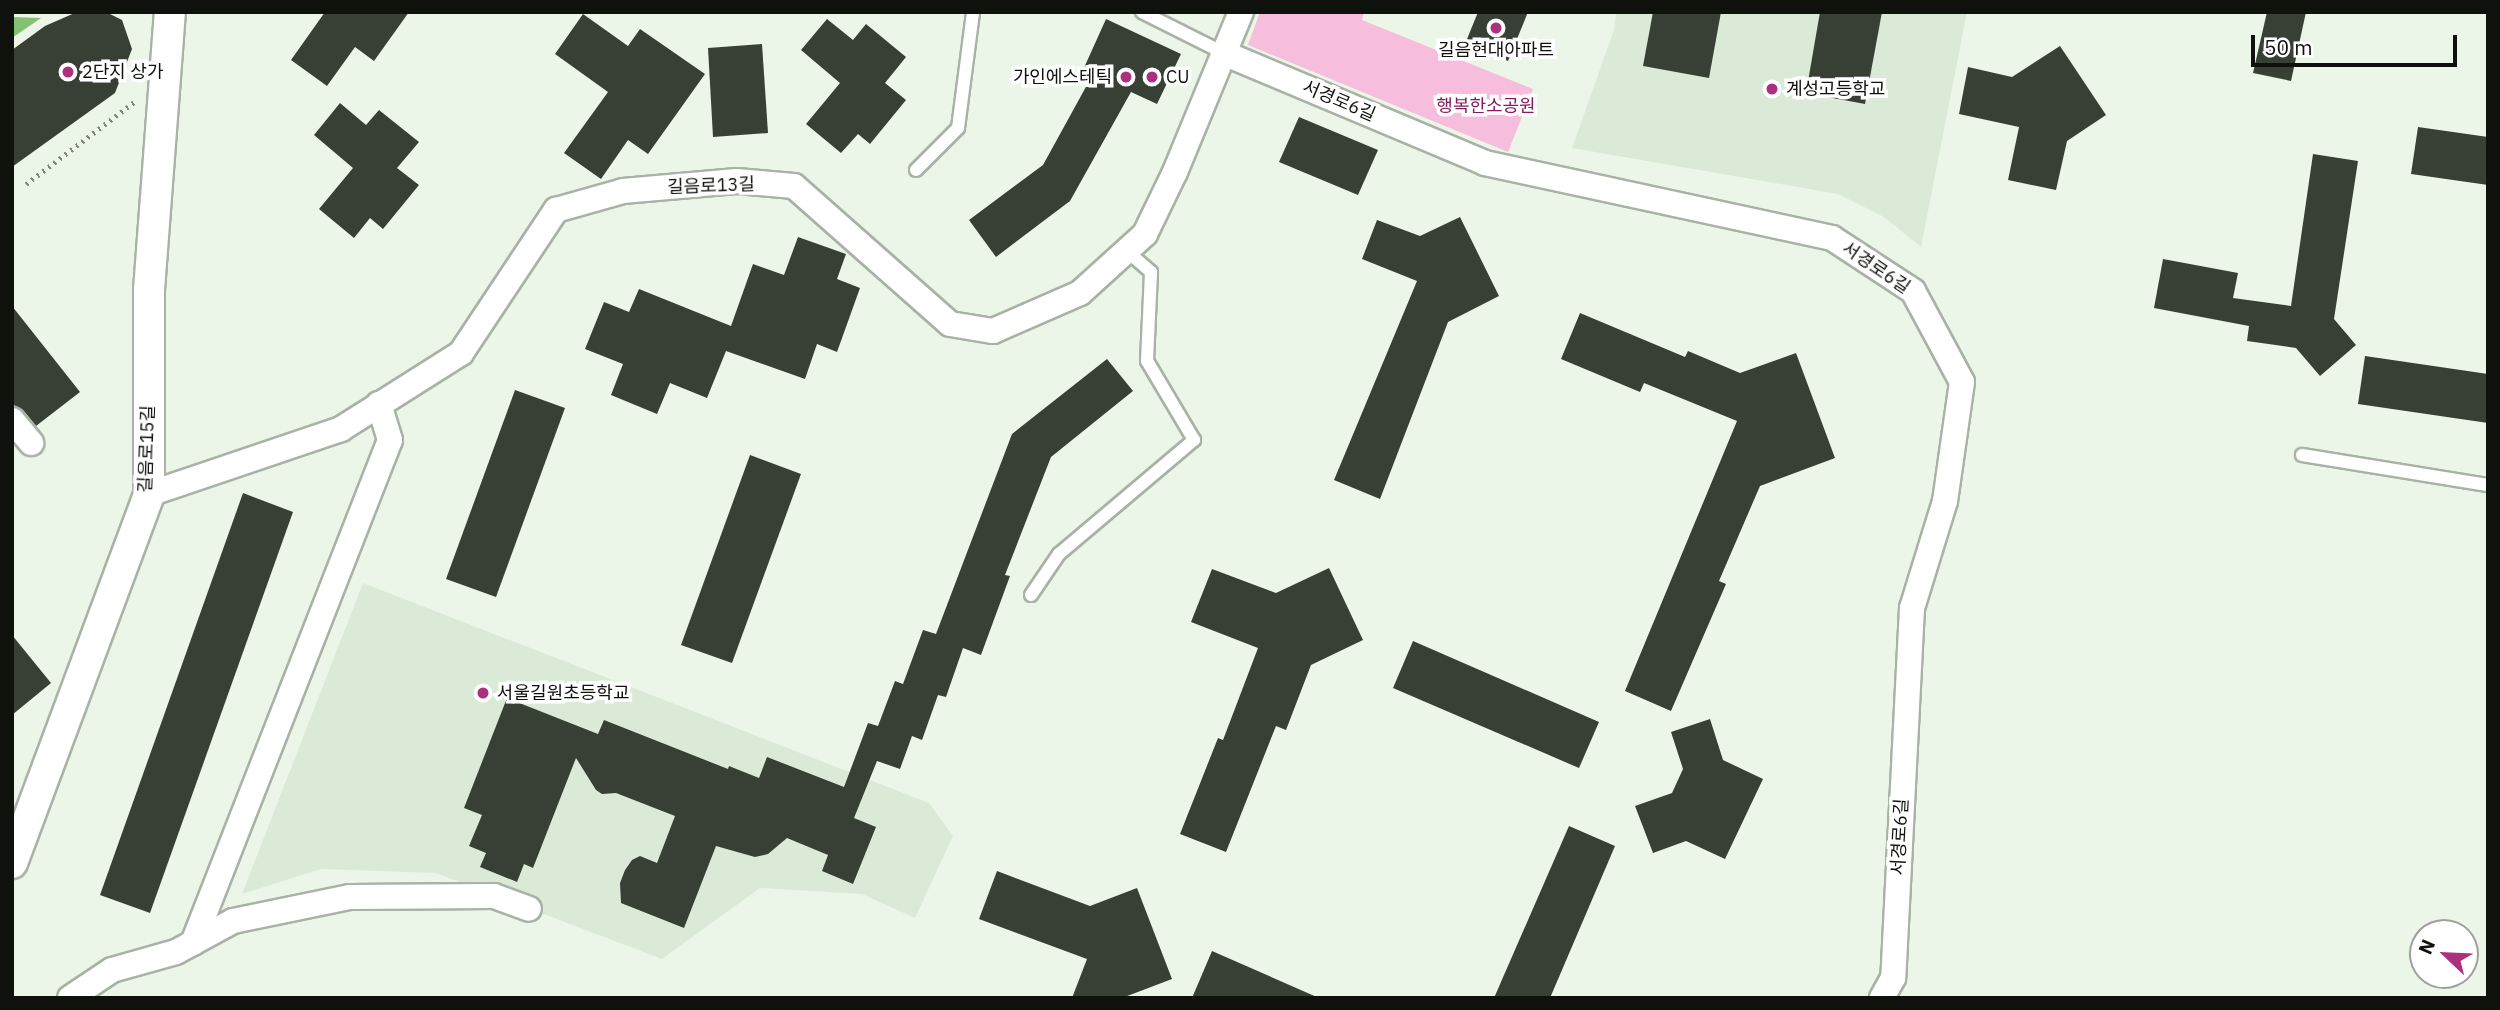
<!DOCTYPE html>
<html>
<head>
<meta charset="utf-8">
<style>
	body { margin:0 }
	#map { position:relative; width:2500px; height:1010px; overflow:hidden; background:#ebf6e8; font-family:"IBM Plex Sans","Noto Sans KR",sans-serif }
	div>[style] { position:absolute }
	.built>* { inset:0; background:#dbead6 }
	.green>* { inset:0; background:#f7bddc }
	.water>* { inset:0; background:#85bf71 }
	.building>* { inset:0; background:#384036 }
	.path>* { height:4.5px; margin-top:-2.25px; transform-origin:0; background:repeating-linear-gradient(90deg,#7f867c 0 2px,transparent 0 7px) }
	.roads { filter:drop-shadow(2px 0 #a8b2a5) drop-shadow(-2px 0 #a8b2a5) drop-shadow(0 2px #a8b2a5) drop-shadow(0 -2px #a8b2a5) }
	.service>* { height:12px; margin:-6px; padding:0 6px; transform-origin:6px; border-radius:6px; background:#fff }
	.minor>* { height:24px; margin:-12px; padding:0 12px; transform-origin:12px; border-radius:12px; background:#fff }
	.tertiary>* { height:30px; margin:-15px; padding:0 15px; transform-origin:15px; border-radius:15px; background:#fff }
	.dots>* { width:19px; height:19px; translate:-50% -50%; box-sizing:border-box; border:4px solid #fff; border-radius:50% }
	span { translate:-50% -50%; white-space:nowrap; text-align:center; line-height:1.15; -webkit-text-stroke:7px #fff; paint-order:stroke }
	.poi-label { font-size:18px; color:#0e110c }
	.left { translate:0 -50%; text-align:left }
	.right { translate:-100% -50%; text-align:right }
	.street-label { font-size:18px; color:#0e110c }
	.park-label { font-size:18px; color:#821c5f }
	.frame { position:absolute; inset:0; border:14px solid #0e110c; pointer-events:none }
	.north { position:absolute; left:2409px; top:919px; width:70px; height:70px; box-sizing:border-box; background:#fff; border:2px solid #9fa09e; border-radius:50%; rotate:293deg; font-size:19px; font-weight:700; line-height:28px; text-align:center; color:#0e110c }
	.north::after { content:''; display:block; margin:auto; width:24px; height:32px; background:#ac2f80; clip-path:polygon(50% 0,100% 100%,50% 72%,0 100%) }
	.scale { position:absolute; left:2251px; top:35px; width:206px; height:32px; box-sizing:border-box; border:4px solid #0e110c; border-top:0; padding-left:9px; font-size:21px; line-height:24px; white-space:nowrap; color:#0e110c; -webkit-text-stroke:5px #fff; paint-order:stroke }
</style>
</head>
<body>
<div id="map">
	<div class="built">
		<i style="clip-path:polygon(1616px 12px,1967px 12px,1921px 247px,1884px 217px,1838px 194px,1572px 148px,1614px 30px)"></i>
		<i style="clip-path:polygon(363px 583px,929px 803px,953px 836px,915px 918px,862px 894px,760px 888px,662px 959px,436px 873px,321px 869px,242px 894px)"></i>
	</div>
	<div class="green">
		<i style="clip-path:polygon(1260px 12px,1364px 12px,1362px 20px,1533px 89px,1508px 152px,1248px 45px)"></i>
	</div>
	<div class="water">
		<i style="clip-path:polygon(12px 17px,41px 18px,12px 38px)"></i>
	</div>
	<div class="building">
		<i style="clip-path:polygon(77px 12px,106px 12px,122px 20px,132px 49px,115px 93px,12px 167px,12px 50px,45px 26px)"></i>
		<i style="clip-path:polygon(325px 12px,409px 12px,374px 61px,355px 47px,327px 86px,291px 60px)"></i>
		<i style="clip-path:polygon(1478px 12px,1528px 12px,1508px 61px,1465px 44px)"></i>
		<i style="clip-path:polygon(1653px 12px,1721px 12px,1709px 78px,1643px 66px)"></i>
		<i style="clip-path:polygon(1820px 12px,1882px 12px,1865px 104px,1806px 93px)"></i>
		<i style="clip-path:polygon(2267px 12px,2306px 12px,2291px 81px,2253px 73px)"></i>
		<i style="clip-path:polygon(583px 14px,628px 46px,640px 29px,705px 74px,648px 154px,628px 140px,601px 179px,564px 153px,608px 92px,555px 54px)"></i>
		<i style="clip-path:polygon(827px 19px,853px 40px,866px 24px,906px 57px,885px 83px,906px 100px,870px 144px,858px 134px,841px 153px,806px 124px,840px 83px,801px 50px)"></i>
		<i style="clip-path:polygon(1106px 19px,1181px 54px,1157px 104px,1131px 92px,1070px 201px,996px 257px,969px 220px,1043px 165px,1093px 74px,1083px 70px)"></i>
		<i style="clip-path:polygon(762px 44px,768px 133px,713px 137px,708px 48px)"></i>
		<i style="clip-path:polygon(2060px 46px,2106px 115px,2067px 141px,2056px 190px,2008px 180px,2019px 127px,1959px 114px,1968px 67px,2012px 77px)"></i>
		<i style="clip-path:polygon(340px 103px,366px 125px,379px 110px,419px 142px,397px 168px,419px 185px,383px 229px,370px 218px,354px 238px,319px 209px,353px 168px,314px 135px)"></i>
		<i style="clip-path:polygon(1299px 117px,1378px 150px,1358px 195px,1279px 162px)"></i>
		<i style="clip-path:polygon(2418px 127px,2488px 137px,2488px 185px,2411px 174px)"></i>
		<i style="clip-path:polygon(2313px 154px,2358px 161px,2334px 319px,2356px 345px,2320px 376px,2296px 348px,2247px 341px,2249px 326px,2154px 308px,2163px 259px,2238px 273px,2233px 298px,2291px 306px)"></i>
		<i style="clip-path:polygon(1460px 217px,1499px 296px,1448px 322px,1380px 499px,1334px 480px,1417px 281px,1362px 259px,1377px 220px,1420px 236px)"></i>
		<i style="clip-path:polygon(798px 237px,846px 254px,837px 279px,860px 288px,837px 352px,817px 344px,805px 379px,726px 351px,707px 398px,670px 383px,657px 414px,611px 395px,623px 364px,585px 349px,604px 302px,629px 312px,639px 289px,731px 326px,753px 264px,784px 275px)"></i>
		<i style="clip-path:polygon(12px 306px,80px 392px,36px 426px,23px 410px,12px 404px)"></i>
		<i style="clip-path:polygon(1580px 313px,1685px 357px,1688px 351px,1740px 373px,1796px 353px,1835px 458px,1760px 486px,1719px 581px,1726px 584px,1671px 711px,1625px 691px,1737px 421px,1644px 383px,1640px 392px,1561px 359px)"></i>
		<i style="clip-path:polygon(2365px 356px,2488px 374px,2488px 423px,2358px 404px)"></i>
		<i style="clip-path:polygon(1107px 359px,1133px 391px,1051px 457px,1005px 575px,1010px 576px,981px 655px,963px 648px,946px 697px,938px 695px,922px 740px,912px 736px,900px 769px,877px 761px,854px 818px,876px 827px,853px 884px,822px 871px,828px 855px,787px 838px,768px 854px,755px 857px,716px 846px,684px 928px,621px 903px,620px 883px,625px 870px,632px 860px,640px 856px,657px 863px,675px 816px,616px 793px,602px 794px,596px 790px,576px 758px,533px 868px,524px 864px,517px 882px,480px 867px,486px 853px,469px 846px,482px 815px,464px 808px,507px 698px,598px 734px,604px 720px,728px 769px,729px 766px,759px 778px,767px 757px,844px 787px,868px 723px,878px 726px,895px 681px,903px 684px,923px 630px,936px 634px,1012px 434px)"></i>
		<i style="clip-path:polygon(515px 390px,565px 408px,496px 597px,446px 579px)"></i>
		<i style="clip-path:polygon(750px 455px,801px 474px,732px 663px,681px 645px)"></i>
		<i style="clip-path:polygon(243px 493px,293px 512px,150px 913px,100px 895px)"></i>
		<i style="clip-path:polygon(1329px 568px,1363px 640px,1311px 665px,1286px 730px,1276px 726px,1226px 852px,1180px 834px,1218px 738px,1223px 740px,1258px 648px,1191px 622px,1212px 569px,1276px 593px)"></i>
		<i style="clip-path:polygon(12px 635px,51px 683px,12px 715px)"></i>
		<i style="clip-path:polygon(1413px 641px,1599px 722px,1579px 768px,1393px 688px)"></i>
		<i style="clip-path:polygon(1710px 719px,1723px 760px,1763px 779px,1725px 859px,1686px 841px,1653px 853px,1635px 806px,1672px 793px,1683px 769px,1671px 732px)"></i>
		<i style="clip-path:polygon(1569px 826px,1615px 846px,1550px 998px,1494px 998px)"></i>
		<i style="clip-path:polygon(997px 871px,1090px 906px,1137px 888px,1172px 979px,1122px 998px,1072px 998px,1087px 959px,979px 919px)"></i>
		<i style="clip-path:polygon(1212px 951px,1319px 998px,1192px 998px)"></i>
	</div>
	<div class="path">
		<i style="left:26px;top:184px;width:136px;rotate:-37.2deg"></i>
	</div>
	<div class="roads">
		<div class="service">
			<i style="left:1142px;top:12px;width:94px;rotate:26.6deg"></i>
			<i style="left:916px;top:170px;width:59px;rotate:-45deg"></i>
			<i style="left:958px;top:128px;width:117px;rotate:-82.6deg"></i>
			<i style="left:2302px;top:455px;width:188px;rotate:9.2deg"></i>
			<i style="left:1031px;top:595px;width:50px;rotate:-55.7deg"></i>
			<i style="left:1059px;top:554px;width:177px;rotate:-40.2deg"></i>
			<i style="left:1194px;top:440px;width:92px;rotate:-120.7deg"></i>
			<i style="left:1147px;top:361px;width:89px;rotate:-87.4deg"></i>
			<i style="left:1151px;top:272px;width:32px;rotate:-139deg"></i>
		</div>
		<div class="minor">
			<i style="left:1226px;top:54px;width:281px;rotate:22.8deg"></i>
			<i style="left:1485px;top:163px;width:355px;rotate:12.2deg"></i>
			<i style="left:1832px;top:238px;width:97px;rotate:33.2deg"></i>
			<i style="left:1913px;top:291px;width:103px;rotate:61.7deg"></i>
			<i style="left:1962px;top:382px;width:120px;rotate:98.1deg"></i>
			<i style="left:1945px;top:501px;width:112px;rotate:107.1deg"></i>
			<i style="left:1912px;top:608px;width:370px;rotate:92.9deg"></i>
			<i style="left:1893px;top:978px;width:23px;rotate:119deg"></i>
			<i style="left:12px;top:420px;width:30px;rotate:50deg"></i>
			<i style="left:149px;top:494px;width:203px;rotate:-18.7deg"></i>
			<i style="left:341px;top:429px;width:142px;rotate:-32.3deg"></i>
			<i style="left:461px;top:353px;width:172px;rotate:-56.4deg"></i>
			<i style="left:556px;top:210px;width:70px;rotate:-15.8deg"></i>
			<i style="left:623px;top:191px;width:114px;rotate:-5deg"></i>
			<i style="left:737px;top:181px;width:57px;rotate:5deg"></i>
			<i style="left:794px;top:186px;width:208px;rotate:41.5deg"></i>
			<i style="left:950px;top:324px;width:44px;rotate:9.2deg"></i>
			<i style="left:993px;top:331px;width:95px;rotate:-23.6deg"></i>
			<i style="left:1080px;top:293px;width:88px;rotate:-42.2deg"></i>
			<i style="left:1145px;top:234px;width:69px;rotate:-64.2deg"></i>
			<i style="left:1175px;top:172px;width:173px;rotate:-67.6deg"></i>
			<i style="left:193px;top:943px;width:540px;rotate:-68.61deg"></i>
			<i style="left:390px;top:440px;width:38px;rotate:-107deg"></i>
			<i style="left:70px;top:998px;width:50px;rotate:-33.7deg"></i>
			<i style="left:112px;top:970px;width:66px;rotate:-15.7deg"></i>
			<i style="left:176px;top:952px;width:65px;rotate:-28.5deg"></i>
			<i style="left:233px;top:921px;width:119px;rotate:-11.6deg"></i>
			<i style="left:350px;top:897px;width:144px;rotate:-0.4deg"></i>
			<i style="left:494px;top:896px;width:37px;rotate:20deg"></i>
		</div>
		<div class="tertiary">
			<i style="left:12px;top:863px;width:394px;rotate:-69.6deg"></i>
			<i style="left:149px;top:494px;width:204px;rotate:-90deg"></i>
			<i style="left:149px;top:290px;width:279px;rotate:-85.7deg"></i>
		</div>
	</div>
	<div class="dots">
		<i style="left:1496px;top:28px;background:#ac2f80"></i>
		<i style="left:68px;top:72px;background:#ac2f80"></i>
		<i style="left:1126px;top:77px;background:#ac2f80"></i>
		<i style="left:1152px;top:77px;background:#ac2f80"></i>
		<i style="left:1772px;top:89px;background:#ac2f80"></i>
		<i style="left:483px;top:693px;background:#ac2f80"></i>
	</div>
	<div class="poi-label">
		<span style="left:1496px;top:50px">길음현대아파트</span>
		<span class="left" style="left:82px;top:72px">2단지 상가</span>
		<span class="right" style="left:1112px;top:77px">가인에스테틱</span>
		<span class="left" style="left:1166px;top:77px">CU</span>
		<span class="left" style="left:1786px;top:89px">계성고등학교</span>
		<span class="left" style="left:497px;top:693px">서울길원초등학교</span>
	</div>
	<div class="street-label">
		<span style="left:1339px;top:101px;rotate:23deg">서경로6길</span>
		<span style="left:711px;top:186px;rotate:-2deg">길음로13길</span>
		<span style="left:1876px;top:268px;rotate:34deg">서경로6길</span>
		<span style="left:147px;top:449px;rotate:-88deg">길음로15길</span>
		<span style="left:1900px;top:837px;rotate:-87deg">서경로6길</span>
	</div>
	<div class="park-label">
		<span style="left:1486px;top:106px">행복한소공원</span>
	</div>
	<div class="frame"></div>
	<div class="north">N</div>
	<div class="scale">50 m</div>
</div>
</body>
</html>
